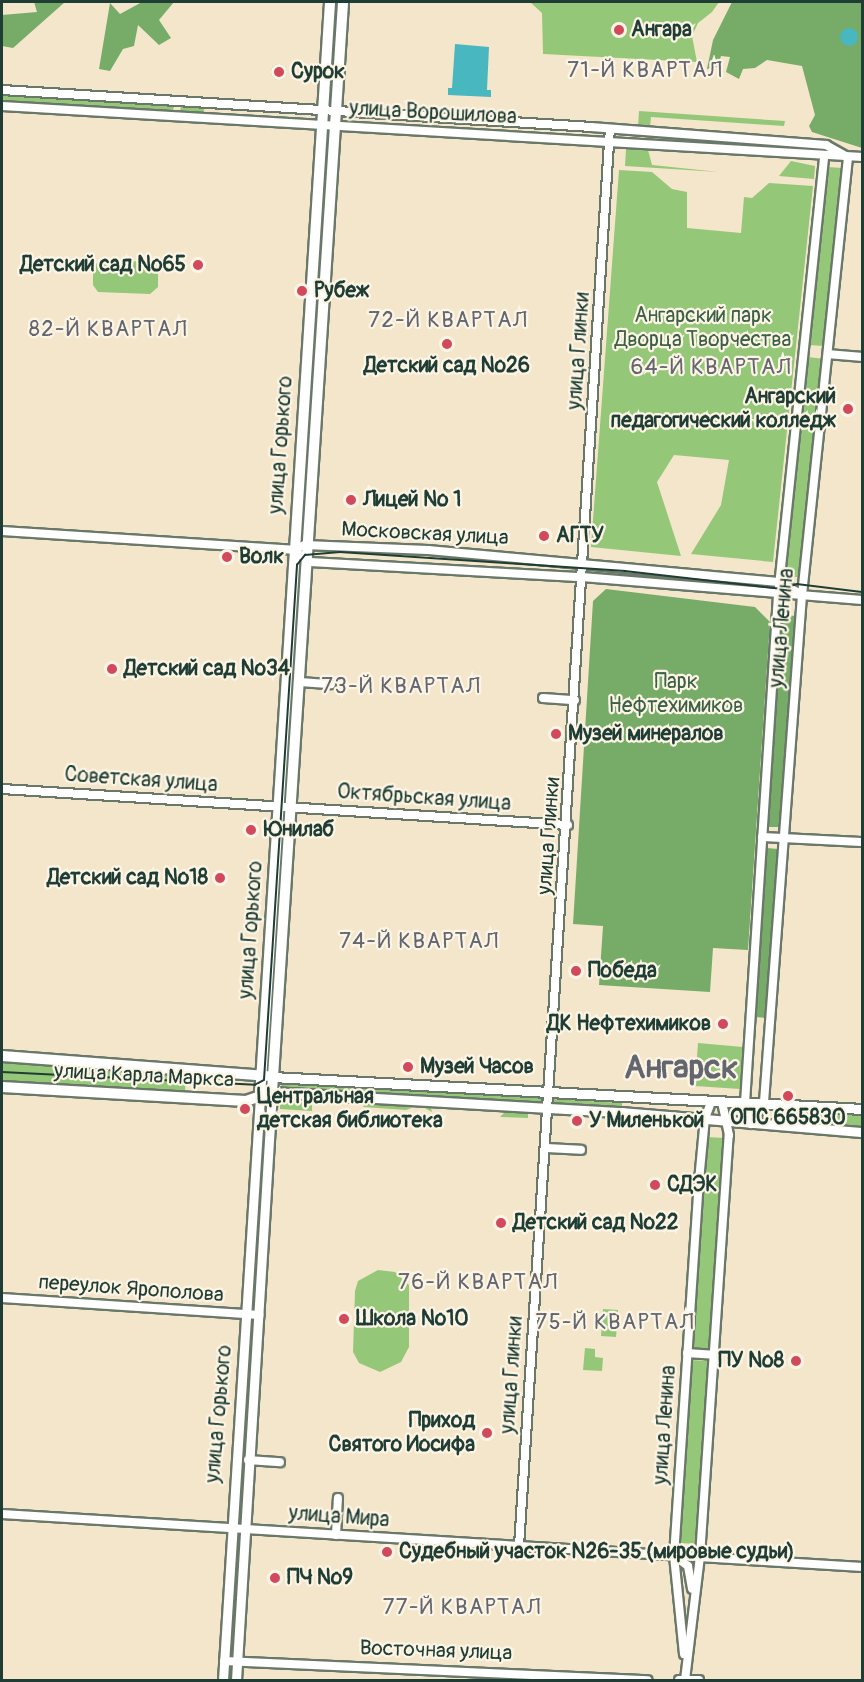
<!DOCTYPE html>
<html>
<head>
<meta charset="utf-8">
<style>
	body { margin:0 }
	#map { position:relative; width:864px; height:1682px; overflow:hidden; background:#f4e6cb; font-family:Pangolin,sans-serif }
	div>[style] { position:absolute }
	.green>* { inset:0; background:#94c778 }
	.round { border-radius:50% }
	.forest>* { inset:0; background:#77ac68 }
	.water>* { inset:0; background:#48b7c0 }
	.roads { filter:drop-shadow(2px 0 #6a7869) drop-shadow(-2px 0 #6a7869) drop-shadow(0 2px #6a7869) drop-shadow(0 -2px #6a7869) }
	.minor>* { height:8px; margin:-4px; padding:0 4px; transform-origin:4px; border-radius:4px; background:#fff }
	.tertiary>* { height:9px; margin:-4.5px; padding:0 4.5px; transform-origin:4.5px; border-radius:4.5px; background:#fff }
	.secondary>* { height:10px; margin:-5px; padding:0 5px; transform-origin:5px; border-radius:5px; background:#fff }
	.tram>* { height:1.5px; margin:-0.75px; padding:0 0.75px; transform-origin:0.75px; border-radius:0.75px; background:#1f3d34 }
	.dots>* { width:16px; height:16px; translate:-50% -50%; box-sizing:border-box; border:3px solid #fcf5e5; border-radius:50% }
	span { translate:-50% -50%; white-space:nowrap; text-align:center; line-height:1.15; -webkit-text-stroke:4.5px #fcf5e5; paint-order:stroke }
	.poi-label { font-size:21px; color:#1f3d34; font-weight:700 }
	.left { translate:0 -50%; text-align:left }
	.right { translate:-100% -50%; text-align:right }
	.street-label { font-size:21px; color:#1f3d34 }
	.park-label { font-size:21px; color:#3c6045 }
	.neighbourhood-label { font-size:22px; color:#63656f; letter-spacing:1.5px }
	.town-label { font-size:33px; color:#63656f; font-weight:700 }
	.frame { position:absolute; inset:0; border:3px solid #1f3d34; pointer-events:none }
</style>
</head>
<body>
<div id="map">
	<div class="green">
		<i style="clip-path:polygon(530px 2px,719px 2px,712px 12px,698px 23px,692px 36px,697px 62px,543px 54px,542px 13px)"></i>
		<i class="round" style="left:271px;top:64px;width:16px;height:16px"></i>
		<i style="clip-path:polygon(2px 95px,174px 106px,173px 111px,2px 100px)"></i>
		<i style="clip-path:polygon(181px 106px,204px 108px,204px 114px,180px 112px)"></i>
		<i style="clip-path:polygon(639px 111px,785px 121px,784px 126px,651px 117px,650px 127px,638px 127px)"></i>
		<i style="clip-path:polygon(324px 141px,329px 142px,318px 295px,313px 295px)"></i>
		<i style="clip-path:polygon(626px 149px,648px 150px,652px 165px,719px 172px,625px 166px)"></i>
		<i style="clip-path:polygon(791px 161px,815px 166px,814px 179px,779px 176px)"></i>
		<i style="clip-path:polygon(828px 167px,842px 168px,824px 346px,809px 345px)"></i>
		<i style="clip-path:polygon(619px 170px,652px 172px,672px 189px,687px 192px,687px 228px,741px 233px,744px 197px,752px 198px,769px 183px,813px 186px,773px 562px,691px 554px,721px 505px,729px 460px,674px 455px,657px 482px,681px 556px,591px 547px)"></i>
		<i style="clip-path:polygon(100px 260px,151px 262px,158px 271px,158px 287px,150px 294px,98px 292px,93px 285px,93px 267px)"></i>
		<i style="clip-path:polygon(313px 302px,317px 302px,305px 504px,300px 497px)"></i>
		<i style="clip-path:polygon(808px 357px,824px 359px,800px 577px,784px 577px)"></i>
		<i style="clip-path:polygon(698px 1043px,743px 1047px,740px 1089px,695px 1086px)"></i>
		<i style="clip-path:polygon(2px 1062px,186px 1074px,185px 1092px,2px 1082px)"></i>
		<i style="clip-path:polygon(282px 1082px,543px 1098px,543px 1102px,281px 1087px)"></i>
		<i style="clip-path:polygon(553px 1099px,622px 1103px,622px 1107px,553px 1103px)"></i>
		<i style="clip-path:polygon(369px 1100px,430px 1105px,432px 1112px,419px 1105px,406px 1110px,363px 1107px)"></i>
		<i style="clip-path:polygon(280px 1101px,312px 1103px,312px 1111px,280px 1109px)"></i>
		<i style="clip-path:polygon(775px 1107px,862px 1112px,862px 1128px,774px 1123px)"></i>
		<i style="clip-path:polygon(507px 1110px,528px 1111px,528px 1118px,500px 1117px)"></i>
		<i style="clip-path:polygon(707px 1137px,724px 1138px,709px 1349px,692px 1348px)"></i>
		<i style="clip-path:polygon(256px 1176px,263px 1177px,256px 1308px,249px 1307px)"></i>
		<i style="clip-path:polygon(378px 1270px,395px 1272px,409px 1285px,409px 1347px,401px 1362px,380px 1372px,359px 1363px,353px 1352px,355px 1291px,358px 1281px)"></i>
		<i style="clip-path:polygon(603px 1309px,618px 1310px,616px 1337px,601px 1336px)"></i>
		<i style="clip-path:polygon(248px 1322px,255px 1322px,241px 1514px,233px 1512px)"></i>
		<i style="clip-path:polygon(585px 1348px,595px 1349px,595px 1357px,603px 1358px,602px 1371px,583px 1370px)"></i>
		<i style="clip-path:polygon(691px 1360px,708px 1361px,696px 1544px,680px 1543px)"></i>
		<i style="clip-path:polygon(230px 1607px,236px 1607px,234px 1656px,228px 1656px)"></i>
	</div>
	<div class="forest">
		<i style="clip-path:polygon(34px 2px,65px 2px,13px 48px,2px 46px,2px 15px,37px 12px)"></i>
		<i style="clip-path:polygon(142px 2px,174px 2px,159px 20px,171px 38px,159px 45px,138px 25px,134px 46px,123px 49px,110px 71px,99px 69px,110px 3px,120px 14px)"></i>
		<i style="clip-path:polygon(732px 2px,862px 2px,862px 148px,812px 132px,809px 126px,815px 115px,802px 66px,767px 60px,755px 68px,743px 69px,739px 79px,726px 72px,730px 57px,721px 56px,718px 67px,707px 69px,713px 40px)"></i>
		<i style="clip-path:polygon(606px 589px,755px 607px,770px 622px,748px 950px,713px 948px,710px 992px,599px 985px,603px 926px,573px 924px,593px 601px)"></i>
		<i style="clip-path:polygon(781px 615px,797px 616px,780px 827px,767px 827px)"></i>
		<i style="clip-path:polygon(767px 848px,778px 849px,766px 1018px,755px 1017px)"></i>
	</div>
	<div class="water">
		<i class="round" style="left:840px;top:28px;width:18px;height:18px"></i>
		<i style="clip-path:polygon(455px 44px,489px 47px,487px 90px,491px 90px,491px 97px,448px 95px,448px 88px,452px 88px)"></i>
	</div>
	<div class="roads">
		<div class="minor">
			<i style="left:2px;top:90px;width:590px;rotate:3.59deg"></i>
			<i style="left:591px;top:127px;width:236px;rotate:4.4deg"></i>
			<i style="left:826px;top:145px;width:21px;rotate:29deg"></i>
			<i style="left:2px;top:106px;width:862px;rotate:3.39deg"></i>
			<i style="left:828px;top:354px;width:34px;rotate:5deg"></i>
			<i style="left:2px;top:531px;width:292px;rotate:3.7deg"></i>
			<i style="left:293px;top:550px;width:13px;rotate:-23deg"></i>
			<i style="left:305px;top:545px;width:123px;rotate:2.3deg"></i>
			<i style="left:428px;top:550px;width:352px;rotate:5.2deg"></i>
			<i style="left:779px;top:582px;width:26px;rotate:29deg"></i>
			<i style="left:293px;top:550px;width:21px;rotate:35deg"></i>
			<i style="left:310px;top:562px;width:272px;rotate:3.2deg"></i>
			<i style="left:582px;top:577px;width:281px;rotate:4.7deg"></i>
			<i style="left:300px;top:682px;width:31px;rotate:4deg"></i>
			<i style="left:543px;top:698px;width:32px;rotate:4deg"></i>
			<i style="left:2px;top:789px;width:567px;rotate:3.64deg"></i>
			<i style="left:762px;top:837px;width:100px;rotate:2.9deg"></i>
			<i style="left:751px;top:1124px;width:26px;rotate:-59deg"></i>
			<i style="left:764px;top:1102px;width:508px;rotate:-85.71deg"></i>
			<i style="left:802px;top:595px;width:440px;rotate:-84deg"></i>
			<i style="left:751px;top:1124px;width:22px;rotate:-106deg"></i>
			<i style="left:745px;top:1103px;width:508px;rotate:-86.28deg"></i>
			<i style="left:778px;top:596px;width:442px;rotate:-84deg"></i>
			<i style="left:546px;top:1148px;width:35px;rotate:3deg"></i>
			<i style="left:2px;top:1298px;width:258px;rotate:3.8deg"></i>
			<i style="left:687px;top:1353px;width:26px;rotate:4deg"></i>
			<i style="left:248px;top:1460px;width:32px;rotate:4deg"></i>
			<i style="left:2px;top:1514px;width:862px;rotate:3.53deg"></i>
			<i style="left:336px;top:1535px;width:37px;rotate:-87deg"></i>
			<i style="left:519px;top:1546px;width:1420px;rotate:-86.33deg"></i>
			<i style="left:676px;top:1557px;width:15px;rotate:37deg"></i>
			<i style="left:688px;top:1566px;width:23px;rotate:80deg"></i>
			<i style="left:684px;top:1654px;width:99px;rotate:-95.8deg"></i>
			<i style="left:674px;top:1556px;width:376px;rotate:-86.2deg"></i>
			<i style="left:699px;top:1181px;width:63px;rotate:-84.6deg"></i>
			<i style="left:705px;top:1118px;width:17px;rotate:-69deg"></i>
			<i style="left:224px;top:1661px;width:424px;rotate:2.6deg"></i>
			<i style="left:679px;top:1680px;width:20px"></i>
			<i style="left:685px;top:1680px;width:125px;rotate:-83.1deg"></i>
			<i style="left:700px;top:1556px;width:422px;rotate:-86.1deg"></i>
			<i style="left:729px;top:1135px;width:34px;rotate:-102deg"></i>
		</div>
		<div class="tertiary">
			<i style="left:272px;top:1077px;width:591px;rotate:3.1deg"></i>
			<i style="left:223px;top:1680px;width:584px;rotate:-86.37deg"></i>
			<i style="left:236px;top:1680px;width:589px;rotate:-86.5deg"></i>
			<i style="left:272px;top:1092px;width:351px;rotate:3.3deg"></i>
			<i style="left:622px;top:1112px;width:241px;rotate:4.8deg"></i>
		</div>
		<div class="secondary">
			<i style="left:2px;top:1056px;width:265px;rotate:4.3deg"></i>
			<i style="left:2px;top:1087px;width:244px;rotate:3.3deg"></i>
			<i style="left:246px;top:1101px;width:28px;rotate:-19deg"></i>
			<i style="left:272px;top:1092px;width:1092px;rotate:-86.27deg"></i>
			<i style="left:260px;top:1097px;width:1097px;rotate:-86.34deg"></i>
		</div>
	</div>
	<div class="tram">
		<i style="left:2px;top:1072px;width:253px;rotate:2.9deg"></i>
		<i style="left:255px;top:1085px;width:10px;rotate:-29deg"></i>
		<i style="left:264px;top:1080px;width:516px;rotate:-86.33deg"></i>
		<i style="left:297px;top:565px;width:13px;rotate:-51deg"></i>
		<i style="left:305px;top:555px;width:35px;rotate:-5deg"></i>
		<i style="left:340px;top:552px;width:286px;rotate:3.8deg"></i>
		<i style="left:625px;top:571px;width:158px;rotate:6.5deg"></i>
		<i style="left:782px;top:589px;width:16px;rotate:-18deg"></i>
		<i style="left:797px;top:584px;width:65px;rotate:7deg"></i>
	</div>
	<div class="dots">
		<i style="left:619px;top:30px;background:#d1495b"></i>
		<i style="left:279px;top:72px;background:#d1495b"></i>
		<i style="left:198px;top:265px;background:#d1495b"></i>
		<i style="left:302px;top:291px;background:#d1495b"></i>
		<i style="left:447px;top:344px;background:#d1495b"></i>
		<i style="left:848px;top:409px;background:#d1495b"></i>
		<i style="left:351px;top:500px;background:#d1495b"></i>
		<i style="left:544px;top:536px;background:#d1495b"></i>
		<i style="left:227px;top:557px;background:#d1495b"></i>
		<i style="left:112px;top:669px;background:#d1495b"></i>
		<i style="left:556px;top:734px;background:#d1495b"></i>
		<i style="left:251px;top:830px;background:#d1495b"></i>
		<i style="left:220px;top:878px;background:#d1495b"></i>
		<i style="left:576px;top:971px;background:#d1495b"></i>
		<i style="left:723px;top:1024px;background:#d1495b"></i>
		<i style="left:408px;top:1067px;background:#d1495b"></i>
		<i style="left:788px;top:1096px;background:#d1495b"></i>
		<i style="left:245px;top:1109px;background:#d1495b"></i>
		<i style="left:577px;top:1121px;background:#d1495b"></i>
		<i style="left:655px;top:1185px;background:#d1495b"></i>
		<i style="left:501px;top:1223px;background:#d1495b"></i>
		<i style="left:344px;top:1319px;background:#d1495b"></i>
		<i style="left:796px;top:1361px;background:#d1495b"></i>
		<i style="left:487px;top:1433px;background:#d1495b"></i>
		<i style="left:387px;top:1552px;background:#d1495b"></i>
		<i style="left:275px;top:1578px;background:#d1495b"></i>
	</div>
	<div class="poi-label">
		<span class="left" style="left:631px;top:30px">Ангара</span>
		<span class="left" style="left:291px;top:72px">Сурок</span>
		<span class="right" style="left:186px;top:265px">Детский сад №65</span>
		<span class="left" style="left:314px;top:291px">Рубеж</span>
		<span style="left:447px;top:366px">Детский сад №26</span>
		<span class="right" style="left:836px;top:409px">Ангарский<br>педагогический колледж</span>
		<span class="left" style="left:363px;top:500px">Лицей № 1</span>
		<span class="left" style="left:556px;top:536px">АГТУ</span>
		<span class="left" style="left:239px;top:557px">Волк</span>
		<span class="left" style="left:124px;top:669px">Детский сад №34</span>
		<span class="left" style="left:568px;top:734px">Музей минералов</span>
		<span class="left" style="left:264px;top:830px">Юнилаб</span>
		<span class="right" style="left:208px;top:878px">Детский сад №18</span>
		<span class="left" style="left:588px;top:971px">Победа</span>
		<span class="right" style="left:711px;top:1024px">ДК Нефтехимиков</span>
		<span class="left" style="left:420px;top:1067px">Музей Часов</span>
		<span class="left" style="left:257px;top:1109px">Центральная<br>детская библиотека</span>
		<span style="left:788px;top:1118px">ОПС 665830</span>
		<span class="left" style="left:589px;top:1121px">У Миленькой</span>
		<span class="left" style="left:667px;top:1185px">СДЭК</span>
		<span class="left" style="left:513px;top:1223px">Детский сад №22</span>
		<span class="left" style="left:356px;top:1319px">Школа №10</span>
		<span class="right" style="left:784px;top:1361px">ПУ №8</span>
		<span class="right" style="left:475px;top:1433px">Приход<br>Святого Иосифа</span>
		<span class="left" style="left:399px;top:1552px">Судебный участок N26-35 (мировые судьи)</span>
		<span class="left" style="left:287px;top:1578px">ПЧ №9</span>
	</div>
	<div class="street-label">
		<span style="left:433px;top:113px;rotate:3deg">улица Ворошилова</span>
		<span style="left:579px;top:351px;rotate:-86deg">улица Глинки</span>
		<span style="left:281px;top:445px;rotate:-86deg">улица Горького</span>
		<span style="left:425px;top:534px;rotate:3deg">Московская улица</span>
		<span style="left:782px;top:628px;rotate:-85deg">улица Ленина</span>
		<span style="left:141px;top:780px;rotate:4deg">Советская улица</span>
		<span style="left:424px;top:798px;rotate:4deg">Октябрьская улица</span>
		<span style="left:549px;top:836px;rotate:-86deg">улица Глинки</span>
		<span style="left:251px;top:930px;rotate:-86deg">улица Горького</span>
		<span style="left:144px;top:1076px;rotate:3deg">улица Карла Маркса</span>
		<span style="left:131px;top:1289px;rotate:4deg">переулок Ярополова</span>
		<span style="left:512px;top:1375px;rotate:-86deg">улица Глинки</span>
		<span style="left:219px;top:1414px;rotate:-85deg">улица Горького</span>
		<span style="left:665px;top:1425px;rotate:-86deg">улица Ленина</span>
		<span style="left:339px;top:1517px;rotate:4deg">улица Мира</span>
		<span style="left:436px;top:1651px;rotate:2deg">Восточная улица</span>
	</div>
	<div class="park-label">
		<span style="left:703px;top:328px">Ангарский парк<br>Дворца Творчества</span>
		<span style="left:676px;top:694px">Парк<br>Нефтехимиков</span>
	</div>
	<div class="neighbourhood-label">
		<span style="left:645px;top:71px">71-Й КВАРТАЛ</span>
		<span style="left:448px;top:321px">72-Й КВАРТАЛ</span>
		<span style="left:108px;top:330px">82-Й КВАРТАЛ</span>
		<span style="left:711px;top:368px">64-Й КВАРТАЛ</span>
		<span style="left:401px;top:687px">73-Й КВАРТАЛ</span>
		<span style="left:419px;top:942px">74-Й КВАРТАЛ</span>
		<span style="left:478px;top:1283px">76-Й КВАРТАЛ</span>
		<span style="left:615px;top:1323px">75-Й КВАРТАЛ</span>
		<span style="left:462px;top:1608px">77-Й КВАРТАЛ</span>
	</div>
	<div class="town-label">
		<span style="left:681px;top:1068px">Ангарск</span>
	</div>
	<div class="frame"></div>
</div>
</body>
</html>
